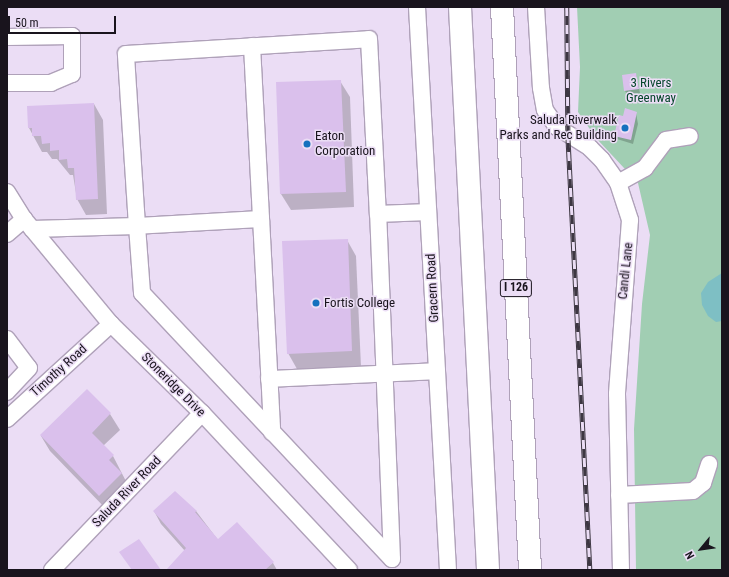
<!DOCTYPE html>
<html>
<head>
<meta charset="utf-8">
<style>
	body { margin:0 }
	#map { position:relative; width:729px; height:577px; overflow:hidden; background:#ebddf5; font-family:"Roboto Condensed",sans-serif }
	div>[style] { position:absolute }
	.green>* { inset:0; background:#a1ceb3 }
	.water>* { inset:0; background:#7ebfc4 }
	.shadow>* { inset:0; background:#0003 }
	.building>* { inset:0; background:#dac0ec }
	.roads { filter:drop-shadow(1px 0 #afa1b9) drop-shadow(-1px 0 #afa1b9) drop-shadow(0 1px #afa1b9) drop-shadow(0 -1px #afa1b9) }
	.minor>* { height:16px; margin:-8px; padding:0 8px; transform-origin:8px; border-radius:8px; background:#fff }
	.highway>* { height:22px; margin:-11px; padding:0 11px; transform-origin:11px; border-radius:11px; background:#fff }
	.rail>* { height:4.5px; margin-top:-2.25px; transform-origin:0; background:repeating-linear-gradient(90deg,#ebddf5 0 9px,#3d3742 0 18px); box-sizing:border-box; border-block:1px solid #3d3742 }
	.dots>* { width:11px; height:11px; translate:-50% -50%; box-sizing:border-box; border:2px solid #ebddf5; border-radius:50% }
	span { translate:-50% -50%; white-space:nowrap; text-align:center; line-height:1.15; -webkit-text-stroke:3px #ebddf5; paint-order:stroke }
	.shield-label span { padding:1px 3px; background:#ebddf5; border:1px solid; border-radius:3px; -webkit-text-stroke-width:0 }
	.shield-label { font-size:12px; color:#19141d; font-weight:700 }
	.park-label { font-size:13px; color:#07472c }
	.poi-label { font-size:13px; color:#19141d }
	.right { translate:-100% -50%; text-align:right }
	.left { translate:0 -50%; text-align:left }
	.street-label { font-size:13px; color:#19141d }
	.frame { position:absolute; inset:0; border:8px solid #19141d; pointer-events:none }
	.north { position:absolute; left:681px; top:529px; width:40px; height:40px; -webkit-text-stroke:3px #ebddf5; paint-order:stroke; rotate:241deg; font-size:11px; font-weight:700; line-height:16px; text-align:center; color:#19141d }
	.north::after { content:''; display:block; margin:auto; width:14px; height:18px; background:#19141d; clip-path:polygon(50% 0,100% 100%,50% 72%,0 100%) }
	.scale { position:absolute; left:8px; top:16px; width:108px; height:18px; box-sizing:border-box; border:2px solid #19141d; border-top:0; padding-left:5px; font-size:12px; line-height:14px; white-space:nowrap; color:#19141d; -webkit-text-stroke:3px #ebddf5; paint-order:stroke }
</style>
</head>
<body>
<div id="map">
	<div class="green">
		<i style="clip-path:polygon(577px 7px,722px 7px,722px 570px,636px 570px,634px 429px,642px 304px,650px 235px,638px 183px,596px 138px,578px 112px,580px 67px)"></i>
	</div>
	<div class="water">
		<i style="clip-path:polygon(722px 273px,722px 321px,716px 322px,708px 316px,702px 305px,701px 293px,708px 282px)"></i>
	</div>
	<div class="shadow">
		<i style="clip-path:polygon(636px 74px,640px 93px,627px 94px,625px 91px)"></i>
		<i style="clip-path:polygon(340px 81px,350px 97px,354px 207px,291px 210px,281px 194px)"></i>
		<i style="clip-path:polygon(94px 104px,103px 120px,107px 214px,86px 215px,77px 199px,73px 175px,70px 175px,57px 159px,52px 159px,47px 152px,42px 152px,29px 128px)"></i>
		<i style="clip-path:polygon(636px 113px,638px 124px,633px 144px,617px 139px,615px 136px,623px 117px)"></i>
		<i style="clip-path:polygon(347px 240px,356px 256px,361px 367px,297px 369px,288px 353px)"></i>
		<i style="clip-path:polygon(87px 390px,110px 414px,120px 430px,103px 446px,113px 456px,130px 489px,108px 511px,50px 451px,41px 436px)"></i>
		<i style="clip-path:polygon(154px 511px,196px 511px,218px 540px,273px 563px,277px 570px,167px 570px,185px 551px,161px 524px)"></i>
	</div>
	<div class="building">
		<i style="clip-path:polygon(636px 73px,639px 89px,624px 91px,622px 75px)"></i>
		<i style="clip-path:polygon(341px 80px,346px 192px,280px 194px,276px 82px)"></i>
		<i style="clip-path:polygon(94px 103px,98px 199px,76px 200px,74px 168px,68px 168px,67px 159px,59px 160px,59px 150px,50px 151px,50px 143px,42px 144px,41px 136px,32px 136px,32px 128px,28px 128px,27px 106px)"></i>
		<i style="clip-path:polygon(625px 108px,637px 112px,631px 140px,614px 136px,619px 115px,623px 116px)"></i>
		<i style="clip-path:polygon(348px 239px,352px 351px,287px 354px,282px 241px)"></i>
		<i style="clip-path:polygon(87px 389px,111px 413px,92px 433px,114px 455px,109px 460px,122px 473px,99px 496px,40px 435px)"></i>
		<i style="clip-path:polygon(175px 491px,197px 511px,195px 512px,218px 539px,237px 522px,274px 562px,265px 570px,166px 570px,186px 548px,153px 511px)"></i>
		<i style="clip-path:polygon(139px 539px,161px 570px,132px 570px,119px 552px)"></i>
	</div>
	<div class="roads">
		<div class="minor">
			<i style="left:417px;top:7px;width:564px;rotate:86.85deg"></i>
			<i style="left:536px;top:7px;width:81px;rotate:86.5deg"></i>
			<i style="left:541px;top:88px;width:22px;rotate:80deg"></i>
			<i style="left:545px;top:110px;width:21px;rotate:55deg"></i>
			<i style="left:557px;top:127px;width:39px;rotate:32deg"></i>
			<i style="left:590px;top:148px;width:17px;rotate:45deg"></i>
			<i style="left:602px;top:160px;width:28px;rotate:55deg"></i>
			<i style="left:618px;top:183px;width:39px;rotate:72deg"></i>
			<i style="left:630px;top:220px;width:174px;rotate:94.3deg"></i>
			<i style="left:617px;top:394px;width:176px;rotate:88.7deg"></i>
			<i style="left:7px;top:37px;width:65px;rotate:-0.9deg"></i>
			<i style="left:72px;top:36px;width:38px;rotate:90deg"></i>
			<i style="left:72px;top:74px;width:23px;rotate:157deg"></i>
			<i style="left:51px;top:83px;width:44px;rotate:180deg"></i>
			<i style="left:252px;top:46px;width:387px;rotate:87deg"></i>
			<i style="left:618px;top:183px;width:31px;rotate:-29deg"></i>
			<i style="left:645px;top:168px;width:35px;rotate:-53deg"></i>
			<i style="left:666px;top:140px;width:24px;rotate:-9deg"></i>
			<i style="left:7px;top:192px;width:32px;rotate:58deg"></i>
			<i style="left:24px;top:219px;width:136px;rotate:50.4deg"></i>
			<i style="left:111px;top:324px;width:127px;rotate:44.4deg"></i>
			<i style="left:202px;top:413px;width:215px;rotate:46.9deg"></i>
			<i style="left:261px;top:219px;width:124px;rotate:176.8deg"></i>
			<i style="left:137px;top:226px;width:172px;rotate:-93.7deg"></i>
			<i style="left:126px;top:54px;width:243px;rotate:-3.5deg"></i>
			<i style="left:369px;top:39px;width:175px;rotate:87.1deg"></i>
			<i style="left:32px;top:229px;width:105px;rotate:-1.6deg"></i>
			<i style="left:137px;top:226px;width:67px;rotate:85.7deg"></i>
			<i style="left:142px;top:293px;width:365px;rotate:46.8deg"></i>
			<i style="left:392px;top:559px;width:345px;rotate:-92.3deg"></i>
			<i style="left:378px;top:214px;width:50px;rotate:-2.3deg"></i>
			<i style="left:7px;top:234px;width:23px;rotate:-41deg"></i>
			<i style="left:7px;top:339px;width:36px;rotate:53deg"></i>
			<i style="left:29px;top:368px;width:33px;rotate:133deg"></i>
			<i style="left:269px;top:379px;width:168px;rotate:-2.7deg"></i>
			<i style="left:7px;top:419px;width:141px;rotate:-42.4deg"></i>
			<i style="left:619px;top:495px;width:74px;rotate:-3.1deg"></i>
			<i style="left:693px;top:491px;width:13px;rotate:-39deg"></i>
			<i style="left:703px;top:483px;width:20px;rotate:-72deg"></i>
			<i style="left:52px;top:570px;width:217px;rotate:-46.3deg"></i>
		</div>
		<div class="highway">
			<i style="left:460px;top:7px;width:564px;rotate:87.15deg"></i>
			<i style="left:502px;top:7px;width:564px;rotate:87.15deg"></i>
		</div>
	</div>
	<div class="rail">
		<i style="left:567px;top:7px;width:127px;rotate:89.5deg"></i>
		<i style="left:568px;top:134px;width:437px;rotate:87.1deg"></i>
	</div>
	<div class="dots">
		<i style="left:625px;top:128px;background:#1571be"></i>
		<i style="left:307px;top:144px;background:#1571be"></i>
		<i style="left:316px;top:303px;background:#1571be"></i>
	</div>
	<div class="shield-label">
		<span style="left:516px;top:288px">I 126</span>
	</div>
	<div class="park-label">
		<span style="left:651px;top:91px">3 Rivers<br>Greenway</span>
	</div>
	<div class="poi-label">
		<span class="right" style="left:617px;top:128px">Saluda Riverwalk<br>Parks and Rec Building</span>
		<span class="left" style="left:315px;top:144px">Eaton<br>Corporation</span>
		<span class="left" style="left:324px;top:303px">Fortis College</span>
	</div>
	<div class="street-label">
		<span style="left:626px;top:271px;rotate:-84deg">Candi Lane</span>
		<span style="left:433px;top:288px;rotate:-93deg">Gracern Road</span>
		<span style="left:59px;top:371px;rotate:-42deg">Timothy Road</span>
		<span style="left:173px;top:385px;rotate:45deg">Stoneridge Drive</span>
		<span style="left:127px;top:492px;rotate:-46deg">Saluda River Road</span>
	</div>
	<div class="frame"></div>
	<div class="north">N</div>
	<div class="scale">50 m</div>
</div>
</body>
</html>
